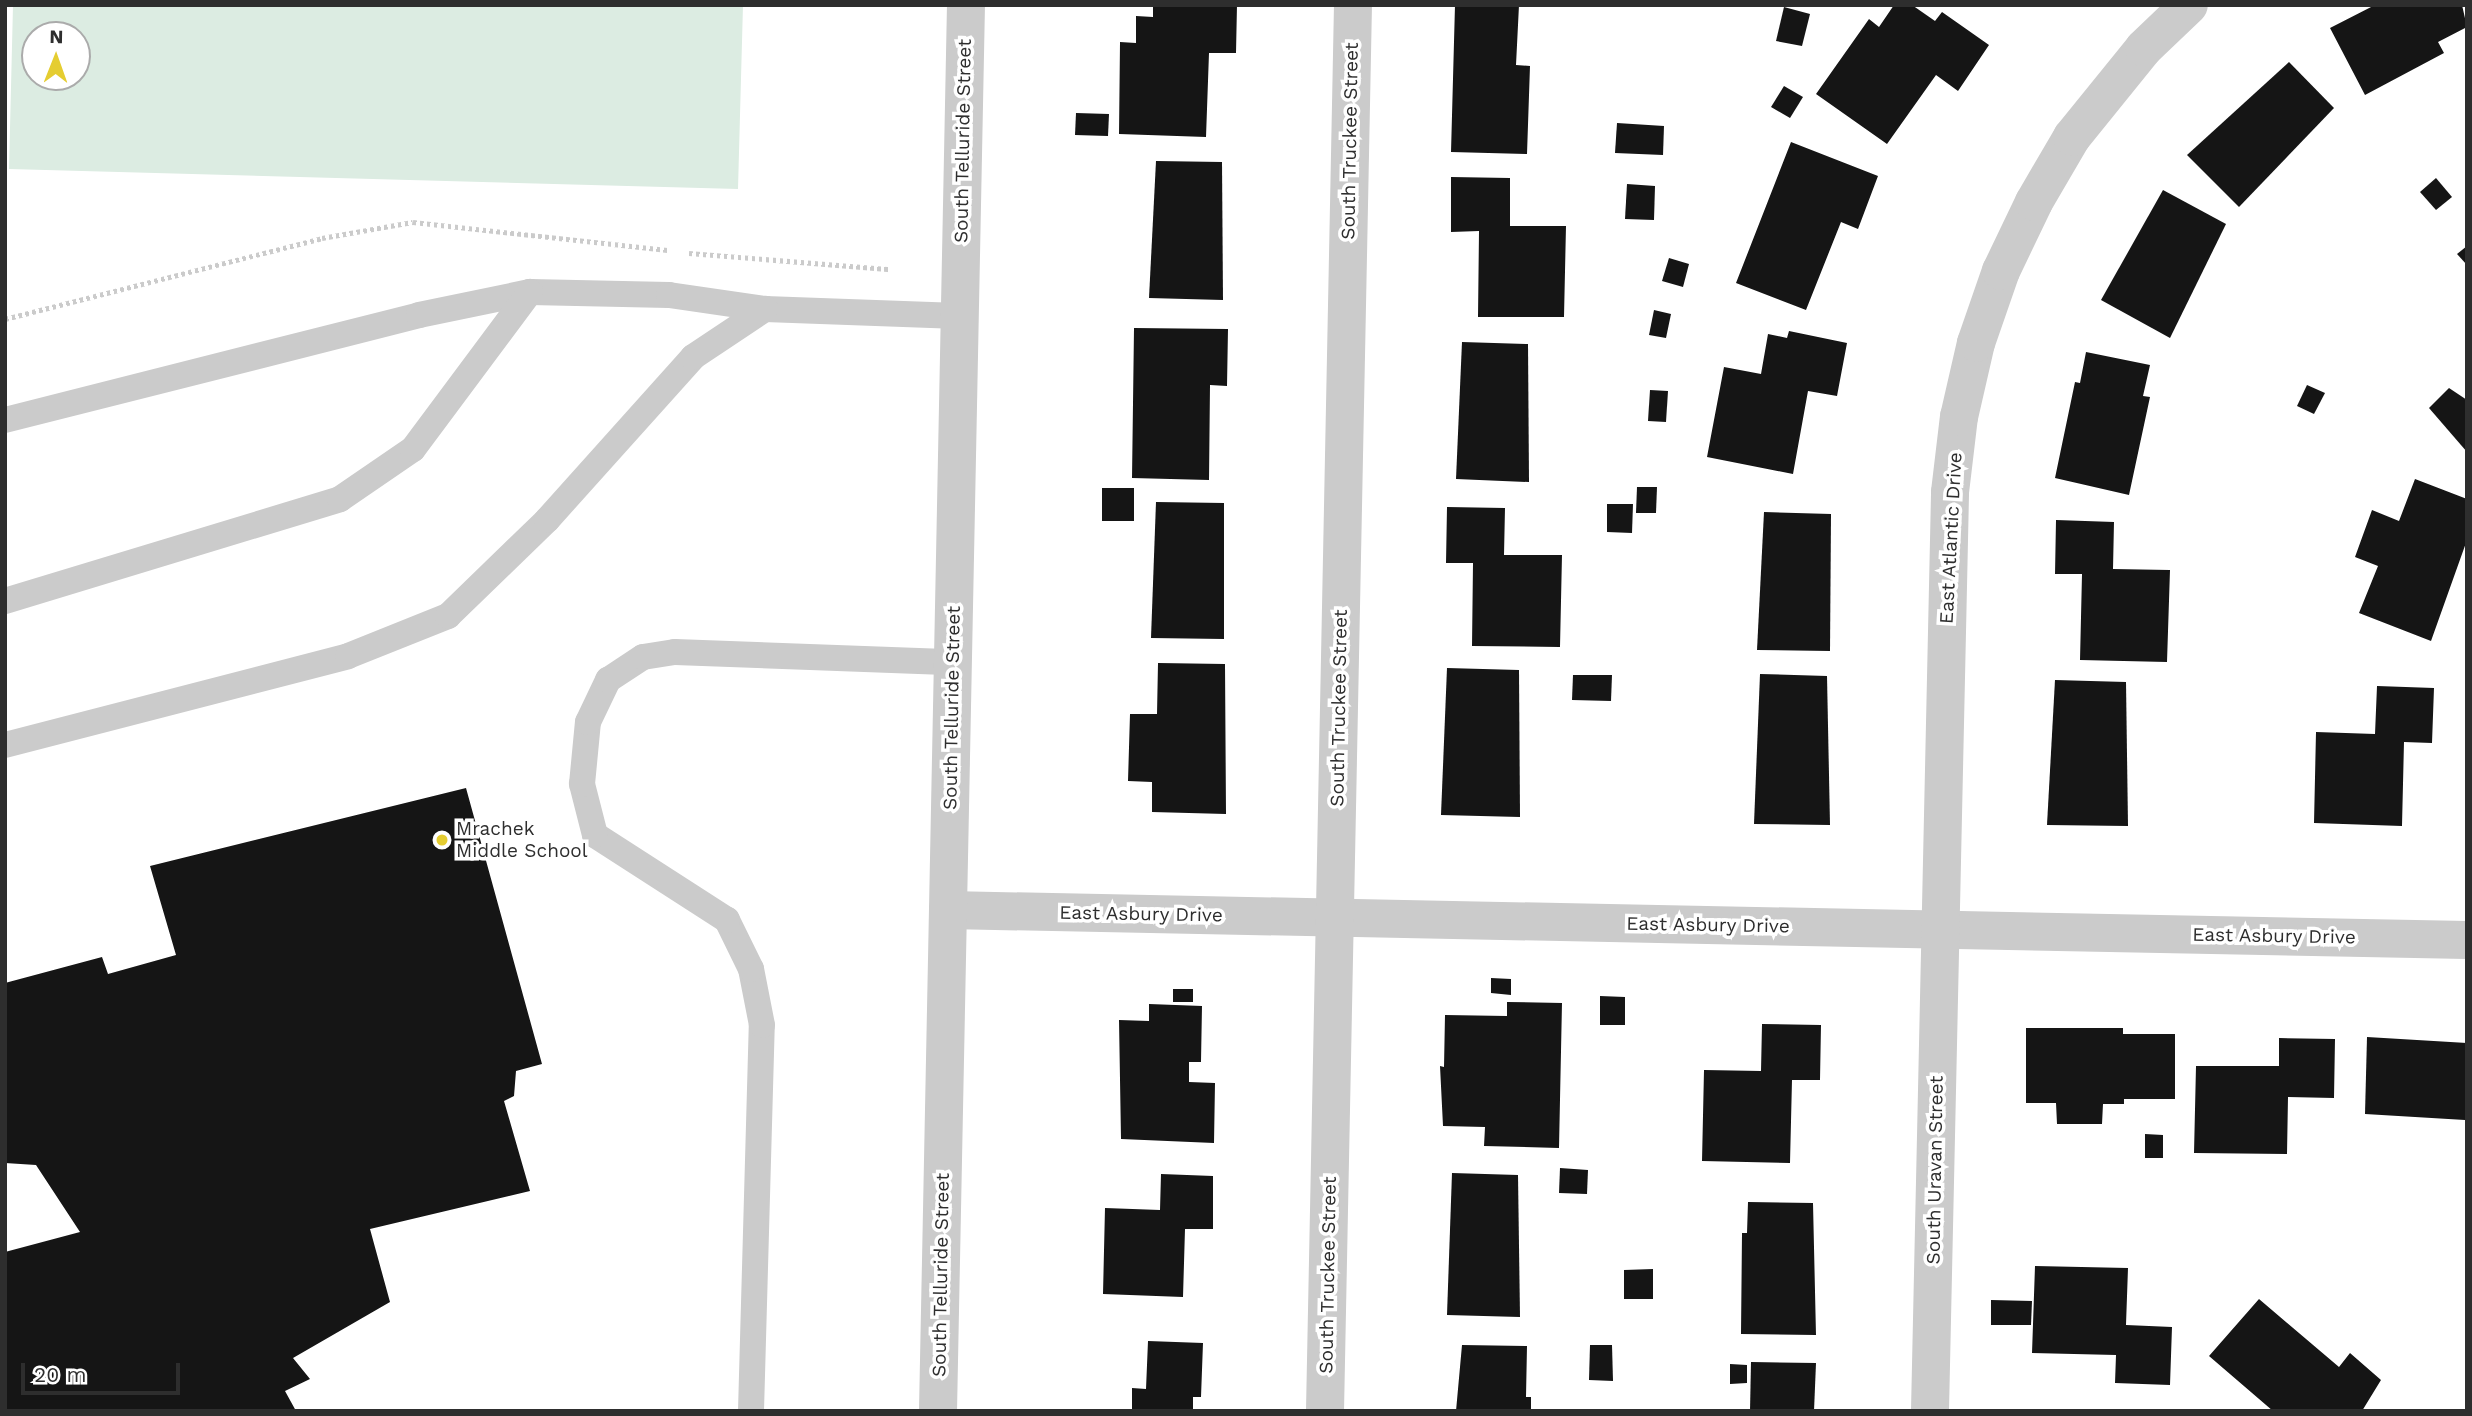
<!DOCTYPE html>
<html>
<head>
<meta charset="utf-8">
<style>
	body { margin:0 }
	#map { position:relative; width:2472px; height:1416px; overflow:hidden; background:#fff; font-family:"Work Sans",sans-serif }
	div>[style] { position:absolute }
	.green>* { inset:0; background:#dcece2 }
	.building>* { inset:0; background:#151515 }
	.path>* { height:4.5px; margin-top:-2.25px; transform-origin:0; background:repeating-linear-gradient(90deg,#cbcbcb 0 3.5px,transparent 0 7px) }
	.service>* { height:26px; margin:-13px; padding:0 13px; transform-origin:13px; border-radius:13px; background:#cbcbcb }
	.minor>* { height:38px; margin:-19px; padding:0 19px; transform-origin:19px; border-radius:19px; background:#cbcbcb }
	.tertiary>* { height:38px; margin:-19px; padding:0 19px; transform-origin:19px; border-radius:19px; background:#cbcbcb }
	.dots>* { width:19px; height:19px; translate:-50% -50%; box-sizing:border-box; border:4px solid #fff; border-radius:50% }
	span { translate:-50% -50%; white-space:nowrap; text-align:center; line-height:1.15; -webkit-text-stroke:7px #fff; paint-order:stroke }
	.street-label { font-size:19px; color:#2e2e2e }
	.poi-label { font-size:19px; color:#2e2e2e }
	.left { translate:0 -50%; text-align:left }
	.frame { position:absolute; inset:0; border:7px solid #2e2e2e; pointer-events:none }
	.north { position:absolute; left:21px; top:21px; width:70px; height:70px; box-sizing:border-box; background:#fff; border:2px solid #ababab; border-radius:50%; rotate:1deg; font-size:19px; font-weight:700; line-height:28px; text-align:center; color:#2e2e2e }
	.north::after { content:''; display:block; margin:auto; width:24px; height:32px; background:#e5cd31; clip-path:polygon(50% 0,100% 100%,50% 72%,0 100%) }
	.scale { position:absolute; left:21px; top:1363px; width:159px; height:32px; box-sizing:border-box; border:4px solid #2e2e2e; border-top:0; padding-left:9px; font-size:21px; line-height:24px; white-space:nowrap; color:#2e2e2e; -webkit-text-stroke:5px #fff; paint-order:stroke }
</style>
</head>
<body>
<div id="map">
	<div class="green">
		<i style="clip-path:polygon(evenodd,13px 5px,743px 5px,738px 189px,9px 169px,13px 5px,35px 35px,77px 35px,77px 77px,35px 77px,35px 35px)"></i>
	</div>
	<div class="building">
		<i style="clip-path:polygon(1153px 5px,1237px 5px,1236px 53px,1209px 53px,1206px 137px,1119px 134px,1120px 42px,1136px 43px,1136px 16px,1153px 17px)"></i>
		<i style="clip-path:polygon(1455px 5px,1519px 5px,1516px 65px,1530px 66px,1527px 154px,1451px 152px)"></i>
		<i style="clip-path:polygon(1894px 5px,1912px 5px,1935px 21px,1942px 12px,1989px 45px,1958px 91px,1936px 75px,1887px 144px,1816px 94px,1869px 19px,1879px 27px)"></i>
		<i style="clip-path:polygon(2375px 5px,2462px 5px,2467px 27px,2438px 42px,2444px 53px,2365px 95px,2330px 28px)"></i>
		<i style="clip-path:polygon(1784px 7px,1810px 14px,1802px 46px,1776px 41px)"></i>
		<i style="clip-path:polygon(2289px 62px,2334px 108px,2239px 207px,2187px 155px)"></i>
		<i style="clip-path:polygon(1784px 86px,1803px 97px,1790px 118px,1771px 107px)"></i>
		<i style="clip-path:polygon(1076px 113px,1109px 114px,1108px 136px,1075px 135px)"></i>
		<i style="clip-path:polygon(1617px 123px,1664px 126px,1663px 155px,1615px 153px)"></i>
		<i style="clip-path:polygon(1791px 142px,1878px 176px,1858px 229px,1841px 222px,1806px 310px,1736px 283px)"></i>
		<i style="clip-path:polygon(1156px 161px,1222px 162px,1223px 300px,1149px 298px)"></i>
		<i style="clip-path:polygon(1451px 177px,1510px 178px,1510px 226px,1566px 226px,1564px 317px,1478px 317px,1479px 231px,1451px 232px)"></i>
		<i style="clip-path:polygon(2436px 178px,2452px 197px,2436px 210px,2420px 192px)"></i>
		<i style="clip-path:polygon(1627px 184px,1655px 186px,1654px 220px,1625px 219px)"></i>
		<i style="clip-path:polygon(2163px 190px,2226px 224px,2170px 338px,2101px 300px)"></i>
		<i style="clip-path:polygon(2467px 246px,2467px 265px,2457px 254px)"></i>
		<i style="clip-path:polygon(1669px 258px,1689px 264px,1683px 287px,1662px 281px)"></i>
		<i style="clip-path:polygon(1654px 310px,1671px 314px,1666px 338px,1649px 335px)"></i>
		<i style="clip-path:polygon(1134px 328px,1228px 329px,1227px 386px,1210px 385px,1209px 480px,1132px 478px)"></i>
		<i style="clip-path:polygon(1789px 331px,1847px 343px,1837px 396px,1808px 391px,1793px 474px,1707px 457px,1724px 367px,1761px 374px,1768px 334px,1787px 338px)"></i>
		<i style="clip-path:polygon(1462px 342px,1528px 344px,1529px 482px,1456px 479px)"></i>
		<i style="clip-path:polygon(2086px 352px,2150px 365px,2143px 396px,2150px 397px,2129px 495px,2055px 478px,2075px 382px,2080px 383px)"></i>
		<i style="clip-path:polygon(2307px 385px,2325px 393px,2314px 414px,2297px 406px)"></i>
		<i style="clip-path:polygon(2449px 388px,2467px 400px,2467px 452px,2429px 408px)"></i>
		<i style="clip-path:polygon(1650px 390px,1668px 391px,1666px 422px,1648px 421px)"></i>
		<i style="clip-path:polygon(2415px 479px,2467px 499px,2467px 540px,2431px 641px,2359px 613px,2378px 566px,2355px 557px,2372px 510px,2399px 521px)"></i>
		<i style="clip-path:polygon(1637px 487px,1657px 487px,1656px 513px,1636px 513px)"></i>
		<i style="clip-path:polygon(1102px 488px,1134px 488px,1134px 521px,1102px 521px)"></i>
		<i style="clip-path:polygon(1156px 502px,1224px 503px,1224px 639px,1151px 638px)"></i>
		<i style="clip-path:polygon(1607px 504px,1633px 504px,1632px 533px,1607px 532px)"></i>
		<i style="clip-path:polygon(1447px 507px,1505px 508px,1504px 555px,1562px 555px,1560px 647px,1472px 646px,1473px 563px,1446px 563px)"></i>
		<i style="clip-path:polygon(1764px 512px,1831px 514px,1830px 651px,1757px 650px)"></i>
		<i style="clip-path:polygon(2056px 520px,2114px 522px,2113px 569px,2170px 570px,2167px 662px,2080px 660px,2082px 574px,2055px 574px)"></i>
		<i style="clip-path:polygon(1158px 663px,1225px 664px,1226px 814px,1152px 812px,1152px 782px,1128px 781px,1130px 714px,1157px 714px)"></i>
		<i style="clip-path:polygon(1447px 668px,1519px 670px,1520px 817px,1441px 815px)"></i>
		<i style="clip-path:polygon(1760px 674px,1827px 676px,1830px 825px,1754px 824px)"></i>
		<i style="clip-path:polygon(1573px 675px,1612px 675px,1611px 701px,1572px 700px)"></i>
		<i style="clip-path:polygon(2055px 680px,2126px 682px,2128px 826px,2047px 825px)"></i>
		<i style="clip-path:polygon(2377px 686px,2434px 688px,2432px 743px,2404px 742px,2402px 826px,2314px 823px,2316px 732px,2375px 734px)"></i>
		<i style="clip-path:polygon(466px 788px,542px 1064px,516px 1071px,514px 1096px,504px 1101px,530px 1191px,370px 1229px,390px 1302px,293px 1358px,310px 1379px,285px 1391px,296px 1411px,5px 1411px,5px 1252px,80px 1232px,36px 1165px,5px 1163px,5px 983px,102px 957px,108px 974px,176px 955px,150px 866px)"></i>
		<i style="clip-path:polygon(1491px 978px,1511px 979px,1511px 995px,1491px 993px)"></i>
		<i style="clip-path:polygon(1173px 989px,1193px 989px,1193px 1002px,1173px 1002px)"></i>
		<i style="clip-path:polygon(1600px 996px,1625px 997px,1625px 1025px,1600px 1025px)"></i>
		<i style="clip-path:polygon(1507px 1002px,1562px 1003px,1559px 1148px,1484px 1146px,1485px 1127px,1443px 1126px,1440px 1066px,1444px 1067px,1445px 1015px,1507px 1016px)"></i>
		<i style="clip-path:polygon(1149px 1004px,1202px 1006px,1201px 1062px,1189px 1062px,1189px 1082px,1215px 1083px,1214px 1143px,1121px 1139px,1119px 1020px,1149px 1021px)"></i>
		<i style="clip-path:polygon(1762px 1024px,1821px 1025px,1820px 1080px,1792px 1080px,1790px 1163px,1702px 1161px,1704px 1070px,1761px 1071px)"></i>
		<i style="clip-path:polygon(2026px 1028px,2123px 1028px,2123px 1034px,2175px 1034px,2175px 1099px,2124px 1099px,2124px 1104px,2103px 1104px,2102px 1124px,2057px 1124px,2056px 1103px,2026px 1103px)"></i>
		<i style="clip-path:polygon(2367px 1037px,2467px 1043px,2465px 1120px,2365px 1114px)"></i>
		<i style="clip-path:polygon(2279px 1038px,2335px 1039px,2334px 1098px,2288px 1097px,2287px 1154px,2194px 1153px,2196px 1066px,2279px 1066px)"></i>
		<i style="clip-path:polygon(2145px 1134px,2163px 1135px,2163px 1158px,2145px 1158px)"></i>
		<i style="clip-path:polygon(1560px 1168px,1588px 1170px,1587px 1194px,1559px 1193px)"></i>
		<i style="clip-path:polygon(1452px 1173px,1518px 1175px,1520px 1317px,1447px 1315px)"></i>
		<i style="clip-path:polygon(1161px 1174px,1213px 1176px,1213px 1229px,1185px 1229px,1183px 1297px,1103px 1294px,1105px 1208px,1160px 1210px)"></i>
		<i style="clip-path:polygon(1748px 1202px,1813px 1203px,1816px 1335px,1741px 1334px,1742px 1233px,1747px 1233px)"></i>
		<i style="clip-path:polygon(2035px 1266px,2128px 1268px,2126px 1325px,2172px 1327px,2170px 1385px,2115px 1383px,2116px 1355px,2032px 1353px)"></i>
		<i style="clip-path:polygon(1653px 1269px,1653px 1299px,1624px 1299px,1624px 1270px)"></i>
		<i style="clip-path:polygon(2259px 1299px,2339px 1367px,2350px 1353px,2381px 1380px,2362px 1411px,2273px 1411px,2209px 1356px)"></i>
		<i style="clip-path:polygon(1991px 1300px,2032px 1301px,2031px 1325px,1991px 1325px)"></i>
		<i style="clip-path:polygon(1148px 1341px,1203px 1343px,1201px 1397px,1193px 1397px,1193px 1411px,1132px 1411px,1132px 1388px,1146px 1389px)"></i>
		<i style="clip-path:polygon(1462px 1345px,1527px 1346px,1526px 1397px,1531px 1397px,1531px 1411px,1456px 1411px)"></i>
		<i style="clip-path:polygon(1590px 1345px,1612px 1345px,1613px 1381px,1589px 1380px)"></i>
		<i style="clip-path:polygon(1751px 1362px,1816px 1363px,1814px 1411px,1750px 1411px)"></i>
		<i style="clip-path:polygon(1730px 1364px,1747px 1365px,1747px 1383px,1730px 1384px)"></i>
	</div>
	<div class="path">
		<i style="left:689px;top:253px;width:202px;rotate:4.6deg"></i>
		<i style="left:5px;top:319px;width:327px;rotate:-14.3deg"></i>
		<i style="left:322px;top:238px;width:92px;rotate:-10deg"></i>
		<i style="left:413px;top:222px;width:256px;rotate:6.3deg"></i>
	</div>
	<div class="service">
		<i style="left:5px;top:420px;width:427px;rotate:-14.2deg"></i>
		<i style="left:419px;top:315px;width:113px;rotate:-11.7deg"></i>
		<i style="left:530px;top:292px;width:139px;rotate:1.2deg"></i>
		<i style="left:669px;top:295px;width:97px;rotate:8.3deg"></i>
		<i style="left:765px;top:309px;width:194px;rotate:2.1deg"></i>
		<i style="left:5px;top:601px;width:350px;rotate:-16.9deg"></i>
		<i style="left:340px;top:499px;width:88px;rotate:-34.4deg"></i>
		<i style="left:413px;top:449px;width:196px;rotate:-53.3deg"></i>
		<i style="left:5px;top:745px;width:354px;rotate:-14.5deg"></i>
		<i style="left:348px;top:656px;width:108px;rotate:-21.8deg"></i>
		<i style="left:448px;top:616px;width:138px;rotate:-44.1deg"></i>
		<i style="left:547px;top:520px;width:219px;rotate:-48.1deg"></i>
		<i style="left:693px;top:357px;width:87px;rotate:-33.7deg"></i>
		<i style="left:751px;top:1411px;width:386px;rotate:-88.4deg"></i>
		<i style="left:762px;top:1025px;width:57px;rotate:-101.1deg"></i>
		<i style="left:751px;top:969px;width:55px;rotate:-116.1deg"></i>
		<i style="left:727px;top:920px;width:157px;rotate:-147.2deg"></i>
		<i style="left:595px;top:835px;width:53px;rotate:-104.3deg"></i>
		<i style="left:582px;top:784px;width:62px;rotate:-84.5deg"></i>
		<i style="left:588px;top:722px;width:47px;rotate:-64.5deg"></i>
		<i style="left:608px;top:680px;width:42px;rotate:-33.3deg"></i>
		<i style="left:643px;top:657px;width:32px;rotate:-9deg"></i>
		<i style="left:675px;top:652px;width:278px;rotate:2.1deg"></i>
	</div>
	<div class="minor">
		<i style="left:948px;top:910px;width:1519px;rotate:1.13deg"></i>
		<i style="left:1325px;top:1411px;width:1406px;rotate:-88.86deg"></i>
		<i style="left:1930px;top:1411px;width:919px;rotate:-88.75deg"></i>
		<i style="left:1950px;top:492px;width:76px;rotate:-83.2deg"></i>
		<i style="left:1959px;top:417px;width:76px;rotate:-77.1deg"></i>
		<i style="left:1976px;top:343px;width:76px;rotate:-70.9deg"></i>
		<i style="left:2001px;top:271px;width:76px;rotate:-64.4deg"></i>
		<i style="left:2034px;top:202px;width:75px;rotate:-59.7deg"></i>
		<i style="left:2072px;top:137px;width:114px;rotate:-51deg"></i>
		<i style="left:2144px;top:48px;width:62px;rotate:-43.7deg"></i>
	</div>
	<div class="tertiary">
		<i style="left:938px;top:1411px;width:1406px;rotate:-88.86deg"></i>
	</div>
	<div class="dots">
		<i style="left:442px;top:840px;background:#e5cd31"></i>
	</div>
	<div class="street-label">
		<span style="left:963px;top:141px;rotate:-89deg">South Telluride Street</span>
		<span style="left:1350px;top:141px;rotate:-89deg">South Truckee Street</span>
		<span style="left:1951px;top:538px;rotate:-87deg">East Atlantic Drive</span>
		<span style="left:952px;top:708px;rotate:-89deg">South Telluride Street</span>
		<span style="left:1339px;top:708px;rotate:-89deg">South Truckee Street</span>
		<span style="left:1141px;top:914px;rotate:1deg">East Asbury Drive</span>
		<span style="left:1708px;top:925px;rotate:1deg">East Asbury Drive</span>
		<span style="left:2274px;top:936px;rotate:1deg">East Asbury Drive</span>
		<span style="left:1935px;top:1170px;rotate:-89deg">South Uravan Street</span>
		<span style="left:941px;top:1275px;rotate:-89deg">South Telluride Street</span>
		<span style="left:1328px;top:1275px;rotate:-89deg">South Truckee Street</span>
	</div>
	<div class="poi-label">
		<span class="left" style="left:456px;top:840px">Mrachek<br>Middle School</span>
	</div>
	<div class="frame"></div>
	<div class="north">N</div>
	<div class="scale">20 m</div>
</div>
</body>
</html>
